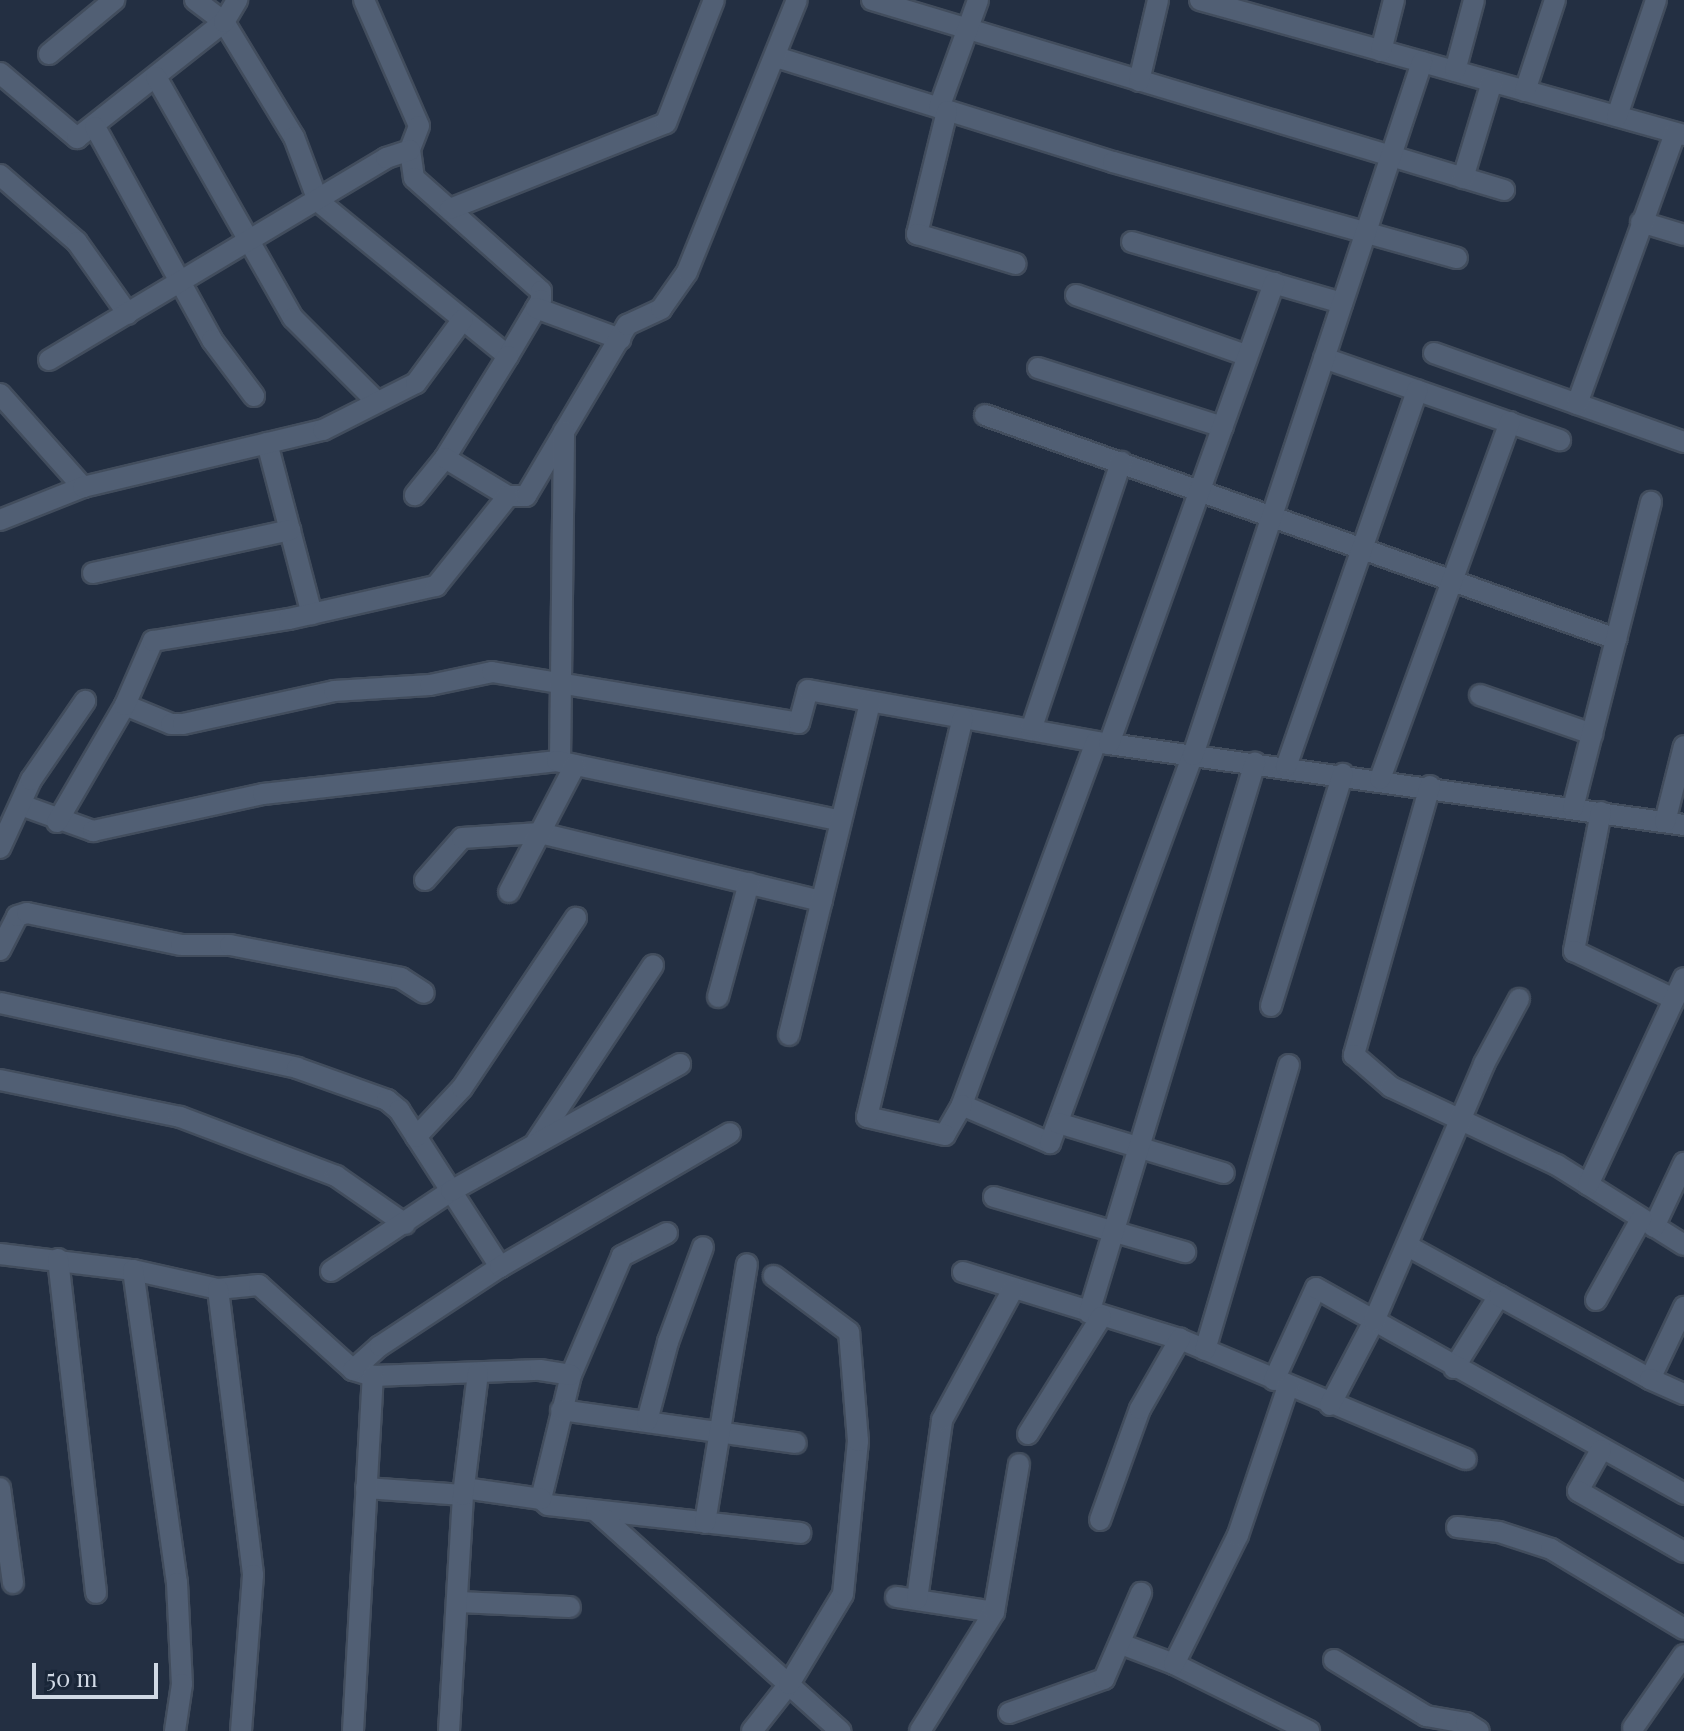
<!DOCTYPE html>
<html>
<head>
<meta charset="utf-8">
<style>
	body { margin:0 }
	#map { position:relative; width:1684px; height:1731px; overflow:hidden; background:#232f42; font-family:"Playfair Display",serif }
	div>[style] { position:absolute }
	.roads { filter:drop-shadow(2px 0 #424d5d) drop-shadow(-2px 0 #424d5d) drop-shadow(0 2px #424d5d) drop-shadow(0 -2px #424d5d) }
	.street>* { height:20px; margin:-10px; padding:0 10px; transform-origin:10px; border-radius:10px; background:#515f74 }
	span { translate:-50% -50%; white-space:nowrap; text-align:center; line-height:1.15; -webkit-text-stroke:6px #192638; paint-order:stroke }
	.scale { position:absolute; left:32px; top:1663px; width:126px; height:36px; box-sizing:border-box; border:4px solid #d0d9e5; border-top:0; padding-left:10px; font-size:24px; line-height:28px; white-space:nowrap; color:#d0d9e5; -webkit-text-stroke:6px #192638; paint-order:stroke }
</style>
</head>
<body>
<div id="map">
	<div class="roads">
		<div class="street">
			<i style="left:195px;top:0;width:36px;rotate:37deg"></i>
			<i style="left:224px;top:22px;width:135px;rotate:58.7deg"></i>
			<i style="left:294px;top:137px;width:68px;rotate:69.4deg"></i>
			<i style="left:318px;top:201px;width:245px;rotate:39.2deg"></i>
			<i style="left:364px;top:0;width:137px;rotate:66.4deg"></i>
			<i style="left:419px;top:126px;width:26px;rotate:111deg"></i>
			<i style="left:410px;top:150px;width:28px;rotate:82deg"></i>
			<i style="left:414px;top:178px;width:170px;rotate:41.7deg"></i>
			<i style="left:541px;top:291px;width:9px;rotate:90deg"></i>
			<i style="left:541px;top:300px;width:65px;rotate:120.5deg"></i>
			<i style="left:508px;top:356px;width:120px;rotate:121.7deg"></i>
			<i style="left:445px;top:458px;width:48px;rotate:129deg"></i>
			<i style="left:872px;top:0;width:660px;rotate:16.73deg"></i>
			<i style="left:1200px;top:0;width:502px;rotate:15.59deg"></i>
			<i style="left:1381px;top:51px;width:53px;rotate:-75.7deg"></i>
			<i style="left:49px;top:54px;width:85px;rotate:-39.7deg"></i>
			<i style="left:776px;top:57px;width:353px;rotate:17.3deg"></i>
			<i style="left:1113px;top:162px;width:357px;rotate:15.6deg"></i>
			<i style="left:1455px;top:71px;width:73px;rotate:-75deg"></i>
			<i style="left:0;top:73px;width:101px;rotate:40.2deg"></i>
			<i style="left:77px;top:138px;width:187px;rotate:-38.3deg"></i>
			<i style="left:224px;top:22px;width:26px;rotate:-59deg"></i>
			<i style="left:156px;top:77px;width:277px;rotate:60.4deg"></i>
			<i style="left:293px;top:318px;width:119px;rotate:45deg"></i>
			<i style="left:1139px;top:81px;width:83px;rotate:-76.8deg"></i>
			<i style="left:1525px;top:91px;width:96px;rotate:-71.8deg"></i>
			<i style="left:939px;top:108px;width:115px;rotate:-70.1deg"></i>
			<i style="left:947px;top:111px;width:127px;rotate:103.7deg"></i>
			<i style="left:917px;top:234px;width:103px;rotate:16.9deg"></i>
			<i style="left:1617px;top:116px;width:122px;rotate:-71.4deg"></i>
			<i style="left:95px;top:127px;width:243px;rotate:61.2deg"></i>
			<i style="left:212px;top:340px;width:70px;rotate:53.1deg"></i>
			<i style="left:0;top:175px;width:102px;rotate:41deg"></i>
			<i style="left:77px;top:242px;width:88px;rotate:54.7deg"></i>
			<i style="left:1463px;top:178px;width:100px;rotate:-73.2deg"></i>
			<i style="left:450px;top:209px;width:232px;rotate:-21.7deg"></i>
			<i style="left:666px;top:123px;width:132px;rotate:-68.7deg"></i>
			<i style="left:1641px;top:222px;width:45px;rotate:16.8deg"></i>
			<i style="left:1132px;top:242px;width:219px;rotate:16.2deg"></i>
			<i style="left:1076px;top:295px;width:182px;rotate:19.5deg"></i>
			<i style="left:536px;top:308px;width:90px;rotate:20.3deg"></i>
			<i style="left:1434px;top:353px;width:265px;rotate:19.6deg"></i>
			<i style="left:1324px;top:358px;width:250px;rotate:19.2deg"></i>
			<i style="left:49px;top:360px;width:393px;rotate:-30.9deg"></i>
			<i style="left:386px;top:158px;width:25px;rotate:-18deg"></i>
			<i style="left:1038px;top:368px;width:194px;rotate:17.7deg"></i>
			<i style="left:0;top:394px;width:125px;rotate:48.3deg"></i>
			<i style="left:1577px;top:404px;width:288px;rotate:-70.1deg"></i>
			<i style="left:985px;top:415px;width:670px;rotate:19.54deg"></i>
			<i style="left:267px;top:443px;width:177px;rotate:75.3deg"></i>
			<i style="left:445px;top:458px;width:74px;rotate:31.1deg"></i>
			<i style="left:508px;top:496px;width:18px"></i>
			<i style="left:526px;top:496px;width:199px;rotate:-59.4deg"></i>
			<i style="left:627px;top:325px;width:38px;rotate:-25deg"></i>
			<i style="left:661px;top:309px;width:45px;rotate:-54.9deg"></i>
			<i style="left:687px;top:272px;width:293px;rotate:-68deg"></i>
			<i style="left:0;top:520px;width:89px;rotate:-21.7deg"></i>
			<i style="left:83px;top:487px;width:247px;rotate:-13.4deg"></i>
			<i style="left:323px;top:430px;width:104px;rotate:-26.8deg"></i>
			<i style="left:416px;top:383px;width:79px;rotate:-53.7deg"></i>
			<i style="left:93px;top:573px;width:202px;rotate:-12.3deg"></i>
			<i style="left:1480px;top:695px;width:119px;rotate:19.2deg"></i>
			<i style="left:125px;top:705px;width:50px;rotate:22.4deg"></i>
			<i style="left:171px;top:724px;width:12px"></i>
			<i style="left:183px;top:724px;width:155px;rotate:-12.3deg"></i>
			<i style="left:334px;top:691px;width:96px;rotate:-3.6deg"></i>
			<i style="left:430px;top:685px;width:63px;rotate:-11.8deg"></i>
			<i style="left:492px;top:672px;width:311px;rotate:9.4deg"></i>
			<i style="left:799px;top:723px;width:34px;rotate:-75deg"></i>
			<i style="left:808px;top:690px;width:306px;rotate:10.2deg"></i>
			<i style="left:1109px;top:744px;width:581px;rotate:8.02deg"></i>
			<i style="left:1031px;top:730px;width:283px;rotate:-71.4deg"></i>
			<i style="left:1096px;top:742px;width:387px;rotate:110.3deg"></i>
			<i style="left:962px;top:1105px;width:96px;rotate:23.4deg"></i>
			<i style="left:1050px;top:1143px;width:414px;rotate:-69.8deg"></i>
			<i style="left:1193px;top:755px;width:730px;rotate:-71.71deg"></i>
			<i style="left:1109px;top:744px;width:490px;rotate:-70.3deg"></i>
			<i style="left:560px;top:762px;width:331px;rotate:-89.3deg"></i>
			<i style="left:1286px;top:767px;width:399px;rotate:-70.8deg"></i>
			<i style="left:1380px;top:779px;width:380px;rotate:-70deg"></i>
			<i style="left:1430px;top:786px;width:280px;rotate:105.8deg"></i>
			<i style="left:1354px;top:1055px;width:49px;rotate:40.9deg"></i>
			<i style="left:1391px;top:1087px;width:183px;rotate:25.2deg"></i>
			<i style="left:1557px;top:1165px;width:150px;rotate:32.2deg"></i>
			<i style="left:21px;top:805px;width:77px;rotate:19.9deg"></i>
			<i style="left:93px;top:831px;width:174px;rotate:-12.3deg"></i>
			<i style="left:263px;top:794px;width:296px;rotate:-6.4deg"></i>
			<i style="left:557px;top:761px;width:290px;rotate:11.9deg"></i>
			<i style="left:1573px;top:808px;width:316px;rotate:-75.7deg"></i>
			<i style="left:1601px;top:812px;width:142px;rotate:101deg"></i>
			<i style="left:1574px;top:951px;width:111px;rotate:25.6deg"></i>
			<i style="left:57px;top:822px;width:135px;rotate:-59.8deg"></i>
			<i style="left:125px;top:705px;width:70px;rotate:-66.4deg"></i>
			<i style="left:153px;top:641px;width:138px;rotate:-9.2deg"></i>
			<i style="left:289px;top:619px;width:151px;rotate:-12.7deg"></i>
			<i style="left:436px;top:586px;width:115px;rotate:-51.3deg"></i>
			<i style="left:1665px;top:822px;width:78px;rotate:-76deg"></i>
			<i style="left:0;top:848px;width:75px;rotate:-65.5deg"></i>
			<i style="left:31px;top:780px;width:96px;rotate:-55.6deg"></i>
			<i style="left:425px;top:880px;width:56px;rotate:-48.6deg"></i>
			<i style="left:462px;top:838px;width:78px;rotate:-3.7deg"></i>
			<i style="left:540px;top:833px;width:290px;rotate:13.6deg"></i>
			<i style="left:509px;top:892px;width:143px;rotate:-62.5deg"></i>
			<i style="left:0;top:950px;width:38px;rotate:-63deg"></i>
			<i style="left:17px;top:916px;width:10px;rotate:-17deg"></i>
			<i style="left:27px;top:913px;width:157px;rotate:11.7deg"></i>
			<i style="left:181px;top:945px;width:49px"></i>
			<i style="left:230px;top:945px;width:174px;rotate:10.9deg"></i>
			<i style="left:401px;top:978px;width:27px;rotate:33deg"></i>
			<i style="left:718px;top:997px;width:118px;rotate:-74.8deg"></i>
			<i style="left:0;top:1003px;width:304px;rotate:12.3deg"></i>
			<i style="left:297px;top:1068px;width:96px;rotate:19.6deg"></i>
			<i style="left:387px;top:1100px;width:16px;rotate:40deg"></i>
			<i style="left:399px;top:1110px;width:187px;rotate:57.2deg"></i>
			<i style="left:1271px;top:1006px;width:243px;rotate:-72.8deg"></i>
			<i style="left:789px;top:1035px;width:343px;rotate:-76.3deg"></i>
			<i style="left:0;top:1080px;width:184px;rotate:11.6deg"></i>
			<i style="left:180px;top:1117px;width:167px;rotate:20.7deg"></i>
			<i style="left:336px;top:1176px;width:84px;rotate:34.8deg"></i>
			<i style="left:962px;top:1105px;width:34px;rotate:120deg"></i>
			<i style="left:945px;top:1135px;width:80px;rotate:-167deg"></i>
			<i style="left:867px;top:1117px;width:410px;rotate:-76.5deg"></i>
			<i style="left:1058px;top:1123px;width:173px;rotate:16.8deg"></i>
			<i style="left:416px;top:1137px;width:67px;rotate:-46.8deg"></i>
			<i style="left:462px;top:1088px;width:205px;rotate:-56.2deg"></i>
			<i style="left:536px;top:1142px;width:212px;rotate:-56.5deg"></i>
			<i style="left:1588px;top:1185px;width:228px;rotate:-65.1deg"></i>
			<i style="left:994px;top:1197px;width:199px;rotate:16.1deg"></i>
			<i style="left:1654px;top:1227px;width:71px;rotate:-64.9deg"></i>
			<i style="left:667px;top:1233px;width:51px;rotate:152.9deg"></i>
			<i style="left:622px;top:1256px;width:129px;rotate:113.2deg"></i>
			<i style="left:571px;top:1375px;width:128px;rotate:103.6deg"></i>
			<i style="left:541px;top:1499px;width:9px;rotate:41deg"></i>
			<i style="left:548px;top:1505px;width:254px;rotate:6.3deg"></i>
			<i style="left:1408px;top:1246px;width:104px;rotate:28.8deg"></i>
			<i style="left:0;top:1254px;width:134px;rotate:6.9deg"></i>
			<i style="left:133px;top:1270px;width:87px;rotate:12.6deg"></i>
			<i style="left:218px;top:1289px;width:41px;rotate:-5.6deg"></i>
			<i style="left:259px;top:1285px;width:127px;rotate:42.1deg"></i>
			<i style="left:353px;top:1370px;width:21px;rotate:17deg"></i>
			<i style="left:373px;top:1376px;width:167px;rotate:-2.1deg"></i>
			<i style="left:540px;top:1370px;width:31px;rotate:9deg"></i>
			<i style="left:58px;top:1259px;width:336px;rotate:83.5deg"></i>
			<i style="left:133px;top:1270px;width:316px;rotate:82deg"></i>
			<i style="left:177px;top:1583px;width:101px;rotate:87.2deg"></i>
			<i style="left:182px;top:1684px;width:48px;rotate:98.5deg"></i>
			<i style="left:331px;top:1271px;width:144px;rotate:-33.7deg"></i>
			<i style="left:451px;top:1191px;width:262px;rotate:-29deg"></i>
			<i style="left:963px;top:1272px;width:227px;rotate:17.2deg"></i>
			<i style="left:1180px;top:1339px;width:310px;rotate:22.8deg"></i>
			<i style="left:218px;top:1289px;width:288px;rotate:83deg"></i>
			<i style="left:253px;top:1575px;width:156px;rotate:94.4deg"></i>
			<i style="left:1596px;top:1300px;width:93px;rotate:-60.9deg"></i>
			<i style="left:1089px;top:1313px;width:575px;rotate:-73.21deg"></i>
			<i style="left:1205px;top:1350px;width:297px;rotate:-73.6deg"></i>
			<i style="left:1454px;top:1368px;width:85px;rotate:-58deg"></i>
			<i style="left:1499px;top:1296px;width:172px;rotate:28.8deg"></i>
			<i style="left:1650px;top:1379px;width:80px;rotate:-64.7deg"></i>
			<i style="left:353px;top:1370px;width:36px;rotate:-42deg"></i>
			<i style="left:380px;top:1346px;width:144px;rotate:-33.4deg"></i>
			<i style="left:500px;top:1267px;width:266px;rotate:-30.2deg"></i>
			<i style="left:1650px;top:1379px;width:37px;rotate:24deg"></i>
			<i style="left:1274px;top:1380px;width:101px;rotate:-65.5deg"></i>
			<i style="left:1316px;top:1288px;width:422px;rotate:29.2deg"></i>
			<i style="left:1330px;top:1405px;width:95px;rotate:-62.4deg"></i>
			<i style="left:1374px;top:1321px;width:280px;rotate:-66.8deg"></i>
			<i style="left:1484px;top:1064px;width:74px;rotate:-61.7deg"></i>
			<i style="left:561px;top:1410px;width:237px;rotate:8deg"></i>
			<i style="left:647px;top:1421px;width:82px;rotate:-75.1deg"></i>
			<i style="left:668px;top:1342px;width:101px;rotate:-69.8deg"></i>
			<i style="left:1028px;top:1434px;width:138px;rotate:-58deg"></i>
			<i style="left:1601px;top:1450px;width:47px;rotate:119.3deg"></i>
			<i style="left:1578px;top:1491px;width:122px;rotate:29.9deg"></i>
			<i style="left:0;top:1488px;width:96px;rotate:82.2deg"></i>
			<i style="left:366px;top:1488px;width:97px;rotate:4.1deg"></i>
			<i style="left:464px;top:1488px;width:78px;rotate:8.1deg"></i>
			<i style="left:596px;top:1511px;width:329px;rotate:42deg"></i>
			<i style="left:1100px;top:1520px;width:118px;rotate:-70.2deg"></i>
			<i style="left:1140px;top:1409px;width:81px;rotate:-60.3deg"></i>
			<i style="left:705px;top:1523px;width:262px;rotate:-80.8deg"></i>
			<i style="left:1457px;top:1527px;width:42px;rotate:6.8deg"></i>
			<i style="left:1499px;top:1532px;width:55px;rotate:18.1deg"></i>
			<i style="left:1551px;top:1549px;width:155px;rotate:31deg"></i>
			<i style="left:896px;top:1597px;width:99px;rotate:8.7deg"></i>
			<i style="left:917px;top:1599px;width:181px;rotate:-82deg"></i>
			<i style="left:942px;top:1420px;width:149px;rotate:-61.5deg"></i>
			<i style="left:458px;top:1602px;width:112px;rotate:2.6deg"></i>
			<i style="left:1121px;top:1644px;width:57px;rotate:20.7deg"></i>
			<i style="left:1174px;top:1664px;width:151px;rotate:26.4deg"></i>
			<i style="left:1334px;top:1660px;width:108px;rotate:31.3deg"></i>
			<i style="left:1426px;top:1716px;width:41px;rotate:9.9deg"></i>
			<i style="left:1466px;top:1723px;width:15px;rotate:32deg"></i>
			<i style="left:1174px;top:1664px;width:144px;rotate:-63.6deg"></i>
			<i style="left:1238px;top:1535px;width:157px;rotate:-71.4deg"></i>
			<i style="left:1009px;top:1713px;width:101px;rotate:-19.7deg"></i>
			<i style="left:1104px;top:1679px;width:94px;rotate:-66.7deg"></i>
			<i style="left:1633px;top:1728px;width:89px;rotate:-55.1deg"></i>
			<i style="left:353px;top:1731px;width:356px;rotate:-86.8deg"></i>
			<i style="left:449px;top:1731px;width:236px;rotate:-86.6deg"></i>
			<i style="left:463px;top:1495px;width:123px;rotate:-83deg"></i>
			<i style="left:752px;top:1731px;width:60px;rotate:-51.8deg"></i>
			<i style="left:789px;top:1684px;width:105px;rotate:-59deg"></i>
			<i style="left:843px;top:1594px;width:154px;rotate:-84.4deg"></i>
			<i style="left:858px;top:1441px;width:109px;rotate:-94.7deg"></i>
			<i style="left:849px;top:1332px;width:94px;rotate:-143.3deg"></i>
			<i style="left:920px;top:1731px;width:140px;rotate:-58.1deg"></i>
			<i style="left:994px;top:1612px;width:150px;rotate:-80.4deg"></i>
		</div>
	</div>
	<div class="scale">50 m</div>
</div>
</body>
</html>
